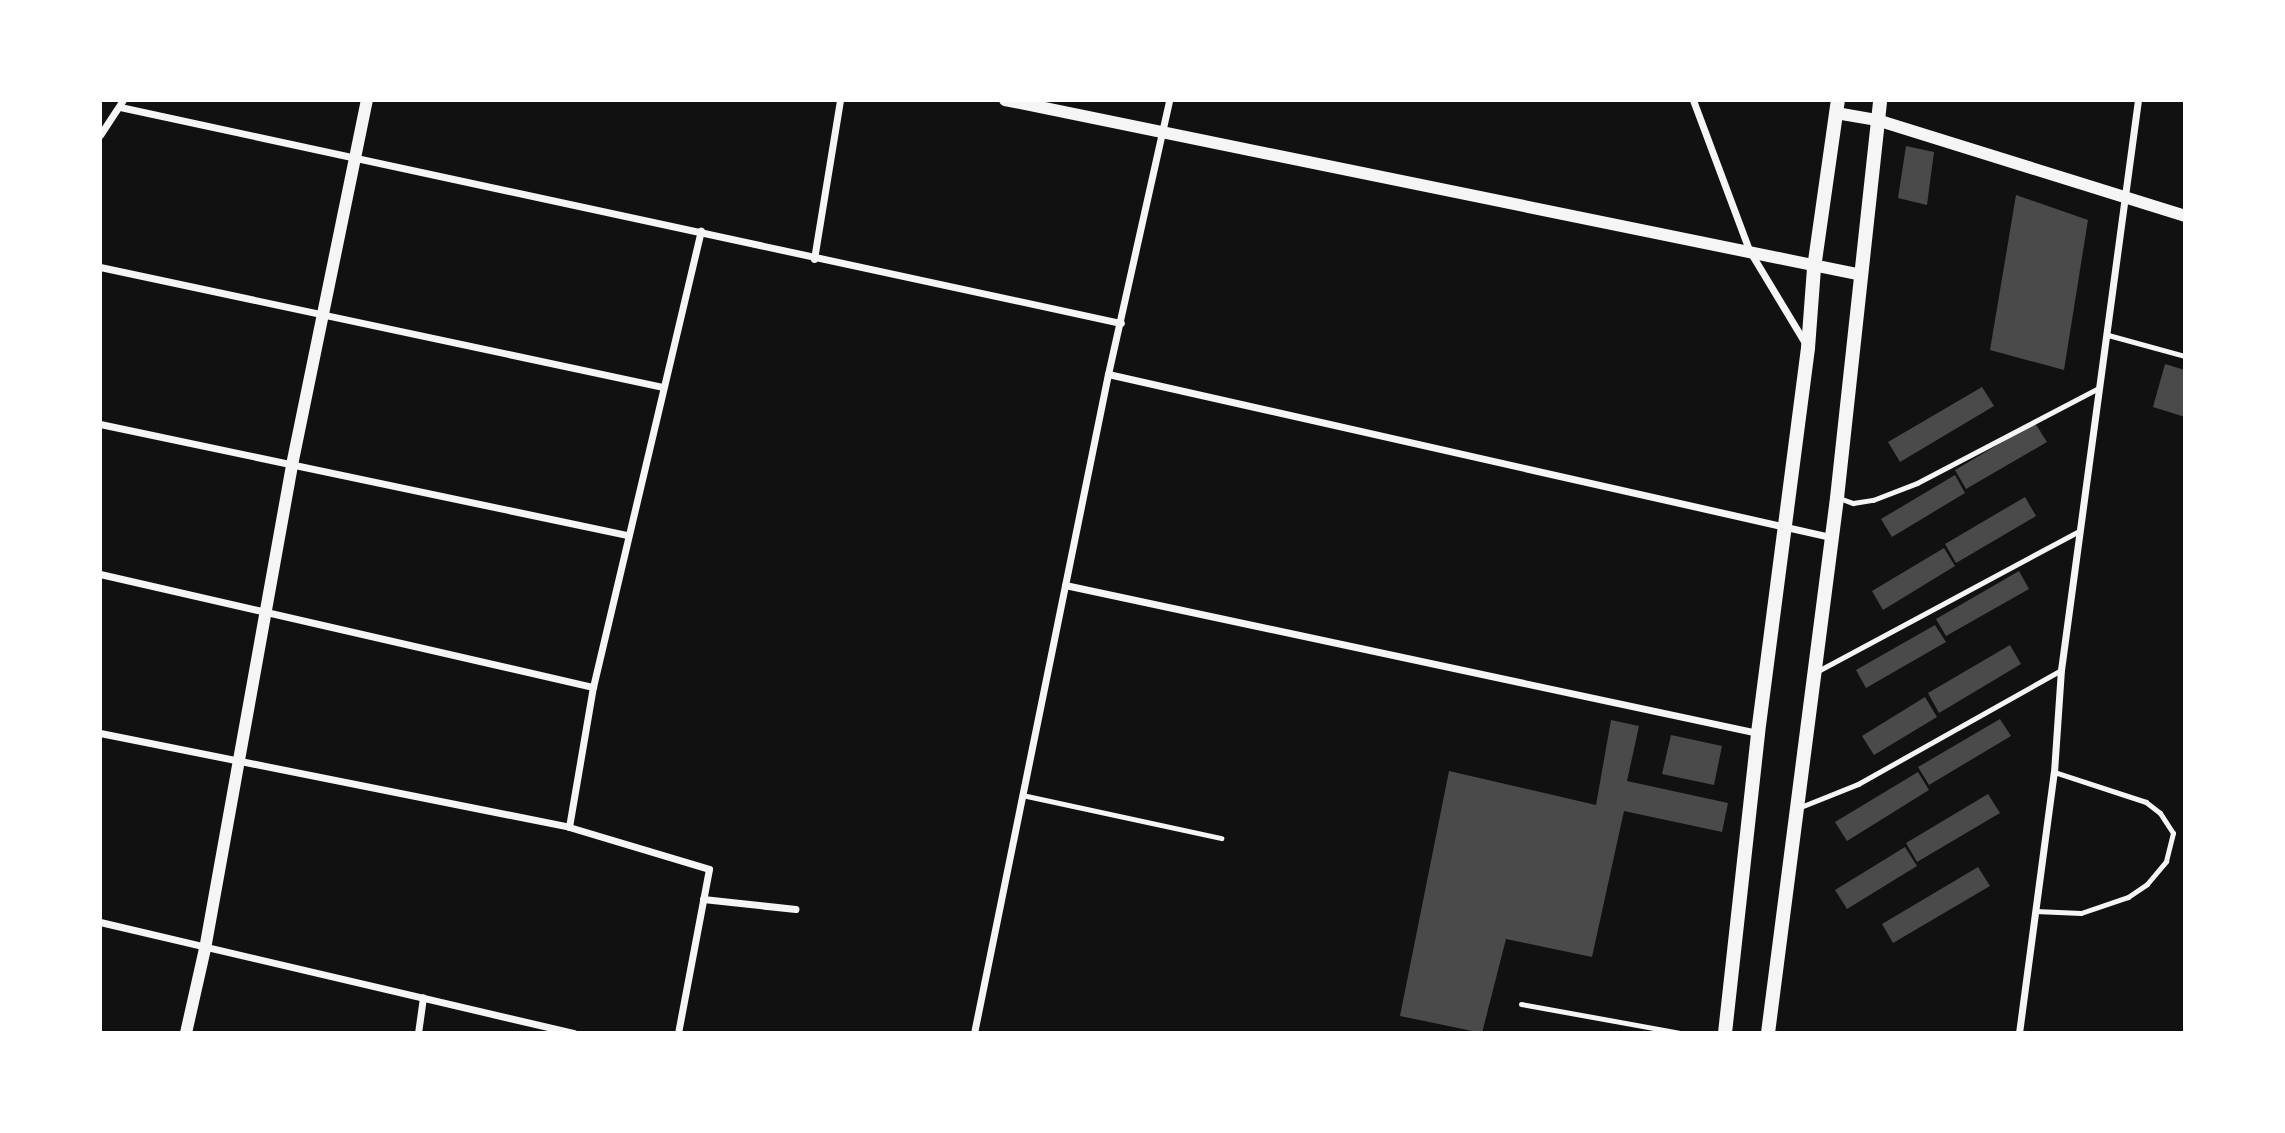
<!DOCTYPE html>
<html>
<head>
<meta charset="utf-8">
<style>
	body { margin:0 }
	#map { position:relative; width:2285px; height:1133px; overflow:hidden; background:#111; font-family:"Playfair Display",serif }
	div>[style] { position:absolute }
	.building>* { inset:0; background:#4a4a4a }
	.service>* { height:5px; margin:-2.5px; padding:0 2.5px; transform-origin:2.5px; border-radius:2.5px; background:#f5f5f5 }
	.minor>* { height:7px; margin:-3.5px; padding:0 3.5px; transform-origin:3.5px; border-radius:3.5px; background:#f5f5f5 }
	.tertiary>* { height:12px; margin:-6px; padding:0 6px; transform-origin:6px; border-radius:6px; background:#f5f5f5 }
	.secondary>* { height:14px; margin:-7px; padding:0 7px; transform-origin:7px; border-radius:7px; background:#f5f5f5 }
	span { translate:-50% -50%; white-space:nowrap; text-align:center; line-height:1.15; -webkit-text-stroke:7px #fff; paint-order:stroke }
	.frame { position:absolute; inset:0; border:102px solid #fff; pointer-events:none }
</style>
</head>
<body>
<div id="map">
	<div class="building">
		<i style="clip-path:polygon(1906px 146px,1934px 152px,1927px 205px,1898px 198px)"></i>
		<i style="clip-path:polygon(2016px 195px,2088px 220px,2064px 370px,1990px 350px)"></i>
		<i style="clip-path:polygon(2165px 364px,2185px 370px,2185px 417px,2153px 407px)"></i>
		<i style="clip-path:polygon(1982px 387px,1994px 406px,1900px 462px,1888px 442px)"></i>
		<i style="clip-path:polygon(2035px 423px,2047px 442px,1966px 489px,1955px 470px)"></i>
		<i style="clip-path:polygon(1955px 475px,1965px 493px,1892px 537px,1881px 519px)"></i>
		<i style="clip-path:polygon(2025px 497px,2036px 516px,1956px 563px,1945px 544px)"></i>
		<i style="clip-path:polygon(1944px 548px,1955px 566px,1883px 610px,1872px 591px)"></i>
		<i style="clip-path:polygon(2019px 571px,2029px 589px,1946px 636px,1936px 619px)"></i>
		<i style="clip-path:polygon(1935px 625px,1946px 642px,1866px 688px,1856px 670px)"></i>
		<i style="clip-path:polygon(2010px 645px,2021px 664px,1939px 713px,1928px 693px)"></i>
		<i style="clip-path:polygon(1925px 697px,1937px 717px,1874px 755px,1862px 736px)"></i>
		<i style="clip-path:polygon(2000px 719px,2011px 736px,1929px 785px,1918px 767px)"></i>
		<i style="clip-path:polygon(1611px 720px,1639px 726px,1627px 781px,1728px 803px,1722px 832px,1624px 811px,1592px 957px,1506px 939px,1482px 1033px,1400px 1016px,1449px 771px,1596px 805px)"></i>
		<i style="clip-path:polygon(1671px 735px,1722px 746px,1714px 785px,1662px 774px)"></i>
		<i style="clip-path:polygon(1918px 772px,1929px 790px,1847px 841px,1835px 822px)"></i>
		<i style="clip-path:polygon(1988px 794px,2000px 813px,1917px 862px,1906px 843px)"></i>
		<i style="clip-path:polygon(1905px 847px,1917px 866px,1847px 909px,1835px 890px)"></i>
		<i style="clip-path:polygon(1978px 867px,1990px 886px,1893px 943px,1882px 924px)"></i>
	</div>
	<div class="service">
		<i style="left:2108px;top:335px;width:80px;rotate:15.3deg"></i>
		<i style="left:1839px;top:498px;width:15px;rotate:20deg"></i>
		<i style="left:1853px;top:503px;width:20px;rotate:-9deg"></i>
		<i style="left:1873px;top:500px;width:47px;rotate:-21.1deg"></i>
		<i style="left:1917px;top:483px;width:205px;rotate:-27.6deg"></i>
		<i style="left:1816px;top:672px;width:298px;rotate:-28.2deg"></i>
		<i style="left:1022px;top:795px;width:204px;rotate:12.2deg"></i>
		<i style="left:1798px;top:808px;width:65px;rotate:-21.8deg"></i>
		<i style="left:1858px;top:784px;width:233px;rotate:-29.3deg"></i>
		<i style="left:2035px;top:911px;width:46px;rotate:2.5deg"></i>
		<i style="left:2081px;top:913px;width:50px;rotate:-18.8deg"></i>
		<i style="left:2128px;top:897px;width:23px;rotate:-34deg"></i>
		<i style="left:2147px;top:884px;width:30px;rotate:-50deg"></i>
		<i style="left:2166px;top:861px;width:29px;rotate:-76deg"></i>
		<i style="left:2173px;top:833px;width:24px;rotate:-123deg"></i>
		<i style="left:2160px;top:813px;width:18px;rotate:-142deg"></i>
		<i style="left:2146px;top:802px;width:97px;rotate:-161.9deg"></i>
		<i style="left:1521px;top:1004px;width:163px;rotate:10.3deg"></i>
	</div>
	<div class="minor">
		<i style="left:1693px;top:100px;width:160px;rotate:69.5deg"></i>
		<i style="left:1749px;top:250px;width:112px;rotate:58.9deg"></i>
		<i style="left:120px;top:107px;width:1024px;rotate:12.18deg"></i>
		<i style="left:100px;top:135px;width:42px;rotate:-56.7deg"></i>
		<i style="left:814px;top:259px;width:161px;rotate:-80.7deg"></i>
		<i style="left:100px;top:267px;width:576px;rotate:12.03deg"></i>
		<i style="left:1108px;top:374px;width:740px;rotate:12.72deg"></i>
		<i style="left:100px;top:424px;width:539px;rotate:11.89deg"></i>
		<i style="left:100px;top:574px;width:506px;rotate:12.91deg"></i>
		<i style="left:1065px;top:585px;width:709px;rotate:12.06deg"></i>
		<i style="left:100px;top:733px;width:478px;rotate:11.3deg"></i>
		<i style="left:569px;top:827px;width:146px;rotate:16.7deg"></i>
		<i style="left:709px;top:869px;width:167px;rotate:100.7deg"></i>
		<i style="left:569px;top:827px;width:142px;rotate:-80.3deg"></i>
		<i style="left:593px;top:687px;width:469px;rotate:-76.7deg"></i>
		<i style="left:703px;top:899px;width:93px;rotate:6.2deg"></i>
		<i style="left:100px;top:922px;width:487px;rotate:13.2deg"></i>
		<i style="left:418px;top:1033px;width:36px;rotate:-82deg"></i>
		<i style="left:974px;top:1033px;width:672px;rotate:-78.51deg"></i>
		<i style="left:1108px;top:374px;width:281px;rotate:-77.4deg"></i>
		<i style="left:2019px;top:1033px;width:263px;rotate:-82.4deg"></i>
		<i style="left:2054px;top:772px;width:102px;rotate:-86.1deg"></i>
		<i style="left:2061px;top:670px;width:575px;rotate:-82.31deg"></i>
	</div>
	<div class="tertiary">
		<i style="left:1005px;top:100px;width:874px;rotate:11.55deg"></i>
		<i style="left:1836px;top:113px;width:42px;rotate:9.7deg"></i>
		<i style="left:1877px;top:120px;width:323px;rotate:17.3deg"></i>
		<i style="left:186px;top:1033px;width:86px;rotate:-77.3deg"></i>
		<i style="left:205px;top:949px;width:492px;rotate:-79.8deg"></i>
		<i style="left:292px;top:465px;width:373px;rotate:-78.4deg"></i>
	</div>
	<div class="secondary">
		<i style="left:1725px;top:1033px;width:302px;rotate:-83.7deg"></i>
		<i style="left:1758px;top:733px;width:388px;rotate:-82.6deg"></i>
		<i style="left:1808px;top:348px;width:80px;rotate:-85.7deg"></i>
		<i style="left:1814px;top:268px;width:170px;rotate:-81.9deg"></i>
		<i style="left:1768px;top:1033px;width:539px;rotate:-82.65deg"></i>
		<i style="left:1837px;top:498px;width:400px;rotate:-83.8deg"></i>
	</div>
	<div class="frame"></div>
</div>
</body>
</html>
